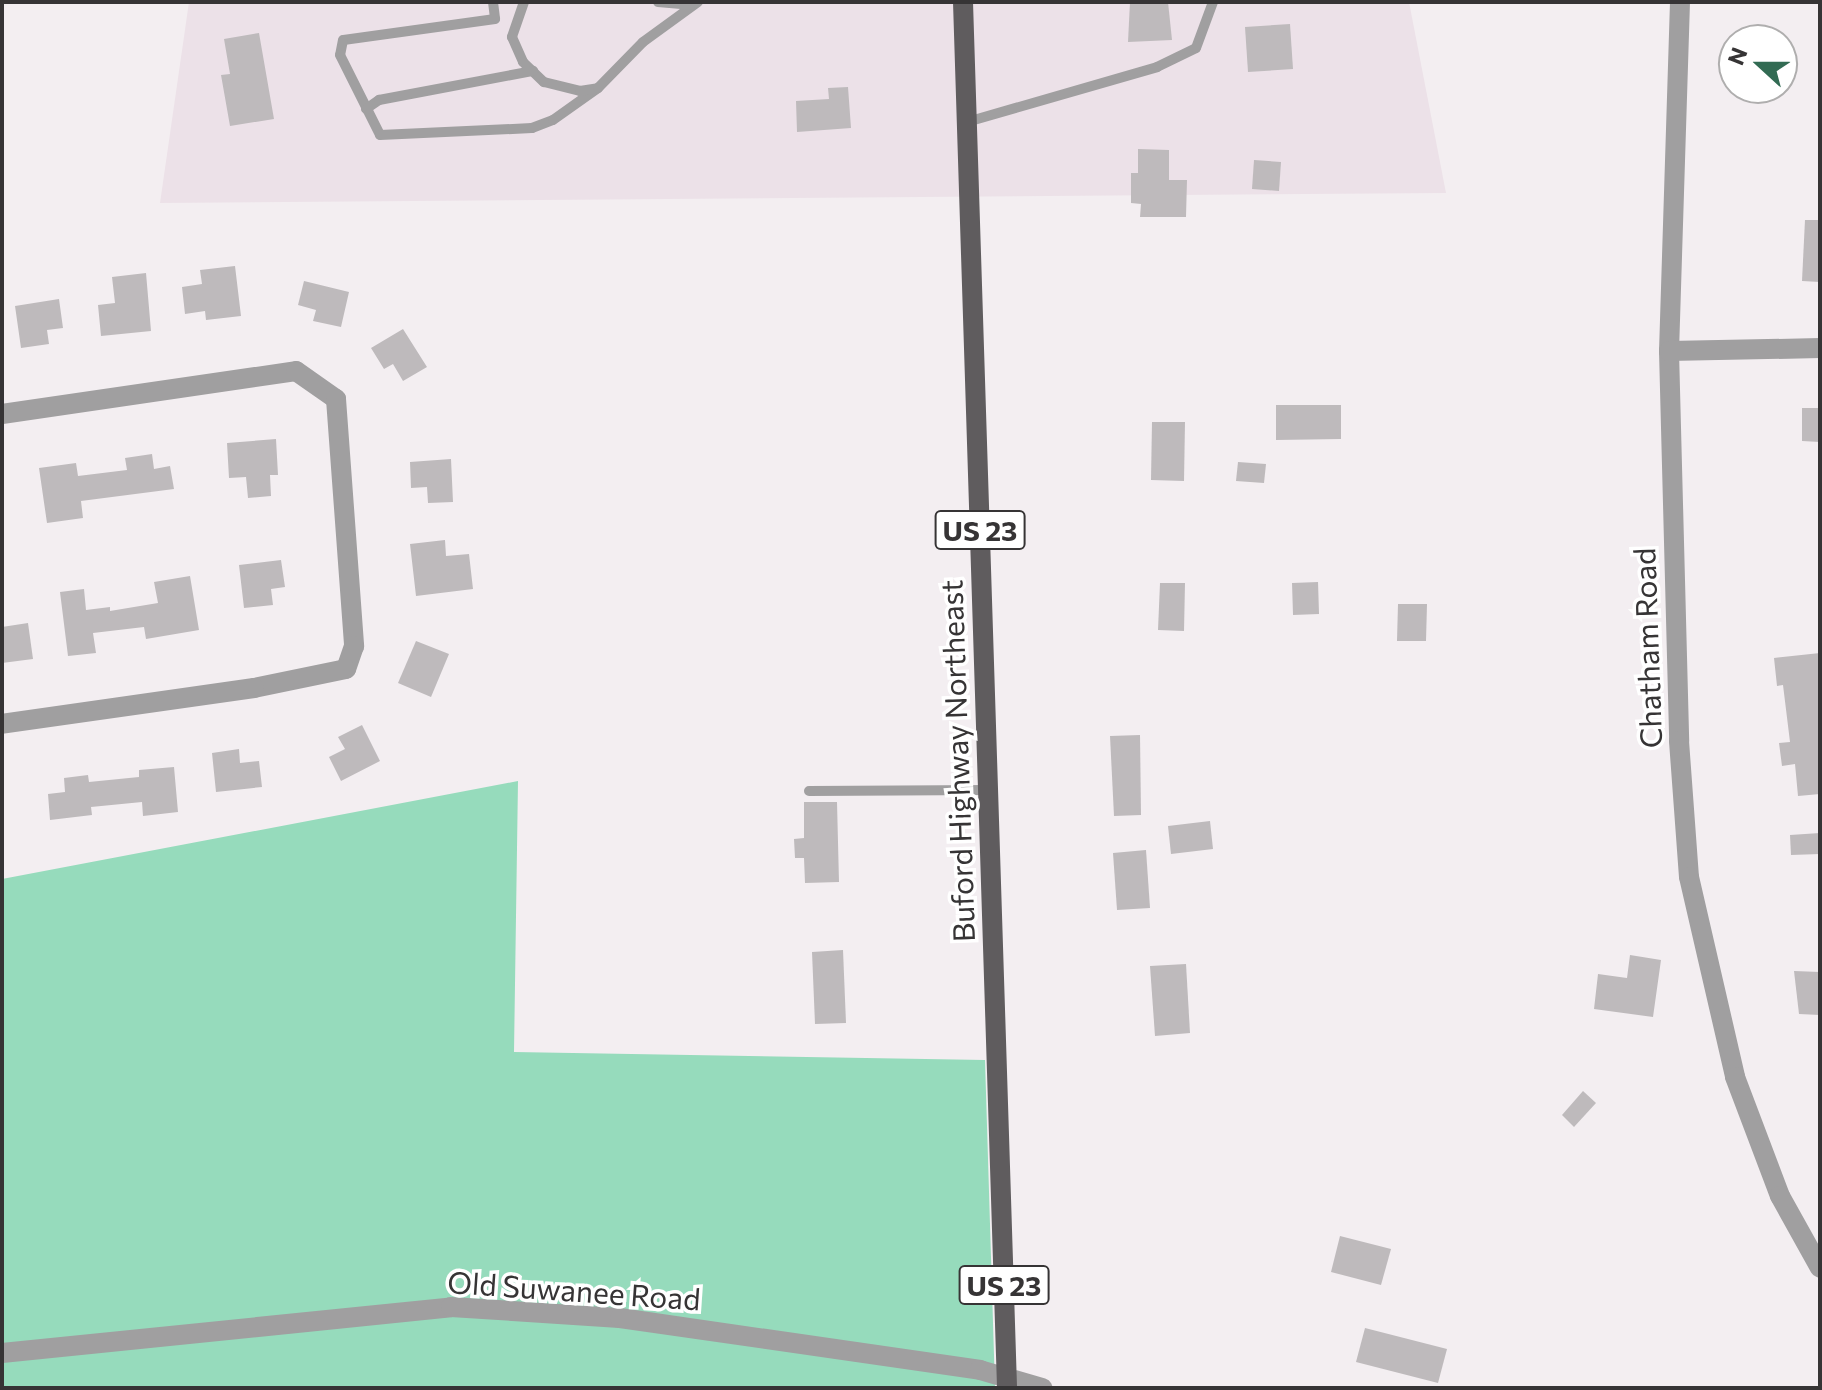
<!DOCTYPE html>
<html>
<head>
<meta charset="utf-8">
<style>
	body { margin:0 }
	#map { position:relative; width:1822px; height:1390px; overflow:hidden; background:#f3eef1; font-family:Commissioner,sans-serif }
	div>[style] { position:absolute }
	.built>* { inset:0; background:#ece1e8 }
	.green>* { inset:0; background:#96dbbc }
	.building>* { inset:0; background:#bebabc }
	.service>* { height:10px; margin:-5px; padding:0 5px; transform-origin:5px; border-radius:5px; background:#a09fa0 }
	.minor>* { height:20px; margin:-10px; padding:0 10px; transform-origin:10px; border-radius:10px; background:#a09fa0 }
	.tertiary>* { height:20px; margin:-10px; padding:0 10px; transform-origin:10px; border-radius:10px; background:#a09fa0 }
	.primary>* { height:20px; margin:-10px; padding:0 10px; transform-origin:10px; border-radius:10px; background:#5f5c5e }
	span { translate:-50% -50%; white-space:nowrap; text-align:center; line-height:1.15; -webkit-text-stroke:7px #fff; paint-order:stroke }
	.shield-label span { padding:2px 6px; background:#fff; border:2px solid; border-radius:6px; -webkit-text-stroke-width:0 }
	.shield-label { font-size:28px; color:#363435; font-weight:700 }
	.street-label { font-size:30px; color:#363435 }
	.frame { position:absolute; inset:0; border:4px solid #363435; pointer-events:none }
	.north { position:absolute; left:1718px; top:24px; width:80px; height:80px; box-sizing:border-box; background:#fff; border:2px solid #afaeae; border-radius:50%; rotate:291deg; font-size:22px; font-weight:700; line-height:32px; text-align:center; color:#363435 }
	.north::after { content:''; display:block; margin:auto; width:28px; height:36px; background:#326b53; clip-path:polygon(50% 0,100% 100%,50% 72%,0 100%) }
</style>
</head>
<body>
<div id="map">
	<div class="built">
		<i style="clip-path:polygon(189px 2px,1409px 2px,1446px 193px,160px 203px)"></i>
	</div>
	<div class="green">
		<i style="clip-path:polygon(518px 781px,514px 1052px,985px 1060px,995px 1388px,2px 1388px,2px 879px)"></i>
	</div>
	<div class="building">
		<i style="clip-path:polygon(1130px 2px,1168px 2px,1172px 40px,1128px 42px)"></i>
		<i style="clip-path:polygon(1290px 24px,1293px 69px,1248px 72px,1245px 27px)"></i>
		<i style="clip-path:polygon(259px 33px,274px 119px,230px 126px,221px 75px,230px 74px,224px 39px)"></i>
		<i style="clip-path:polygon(848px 87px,851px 128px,797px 132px,796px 101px,829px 99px,828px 88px)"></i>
		<i style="clip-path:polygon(1138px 149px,1169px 150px,1169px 180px,1187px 180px,1186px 217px,1140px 217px,1141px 204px,1131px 203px,1131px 173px,1138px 173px)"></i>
		<i style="clip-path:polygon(1254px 160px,1281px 162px,1279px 191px,1252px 189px)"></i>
		<i style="clip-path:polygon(1805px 220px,1820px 220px,1820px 282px,1802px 281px)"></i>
		<i style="clip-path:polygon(235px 266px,241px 316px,206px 320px,205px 311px,185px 314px,182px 287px,202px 284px,200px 270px)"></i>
		<i style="clip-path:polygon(146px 273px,151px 331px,101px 336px,98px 305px,115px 303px,112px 277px)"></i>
		<i style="clip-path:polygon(304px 281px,349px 292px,341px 327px,313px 321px,316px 310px,298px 305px)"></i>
		<i style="clip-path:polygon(59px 299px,63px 328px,47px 330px,49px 344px,21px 348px,15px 306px)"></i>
		<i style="clip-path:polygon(403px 329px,427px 367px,403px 381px,393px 364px,384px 369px,371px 348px)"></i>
		<i style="clip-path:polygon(1276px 405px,1341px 405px,1341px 439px,1276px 440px)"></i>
		<i style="clip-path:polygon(1802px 408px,1820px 408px,1820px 442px,1802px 441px)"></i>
		<i style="clip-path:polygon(1152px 422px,1185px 422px,1184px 481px,1151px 480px)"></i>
		<i style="clip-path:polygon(276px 439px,278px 475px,270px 475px,271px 496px,248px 498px,246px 477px,229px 478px,227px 443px)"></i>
		<i style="clip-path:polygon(152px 454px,154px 469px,170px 466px,174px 489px,81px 501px,83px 518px,47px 523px,39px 468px,76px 463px,78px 476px,127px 470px,125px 458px)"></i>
		<i style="clip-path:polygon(451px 459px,453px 502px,428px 503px,427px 487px,411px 488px,410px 462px)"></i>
		<i style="clip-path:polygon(1238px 462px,1266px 464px,1264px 483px,1236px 481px)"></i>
		<i style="clip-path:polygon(445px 540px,446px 556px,469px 554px,473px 589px,416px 596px,410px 544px)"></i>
		<i style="clip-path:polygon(281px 560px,285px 587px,271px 589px,273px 605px,244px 608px,239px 565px)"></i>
		<i style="clip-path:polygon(190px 576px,199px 630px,146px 639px,144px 627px,93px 633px,96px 653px,68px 656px,60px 592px,84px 589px,86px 610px,110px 607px,110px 611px,158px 603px,154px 582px)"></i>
		<i style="clip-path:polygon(1318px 582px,1319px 614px,1293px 615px,1292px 583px)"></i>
		<i style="clip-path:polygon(1160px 583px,1185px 583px,1184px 631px,1158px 630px)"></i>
		<i style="clip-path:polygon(1398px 604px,1427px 604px,1426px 641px,1397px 641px)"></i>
		<i style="clip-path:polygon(28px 623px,33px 659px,2px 663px,2px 627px)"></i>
		<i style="clip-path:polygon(416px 641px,449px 654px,431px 697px,398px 683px)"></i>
		<i style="clip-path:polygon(1820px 653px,1820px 794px,1798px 796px,1795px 764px,1782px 766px,1779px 743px,1790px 742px,1783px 685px,1777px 686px,1774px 658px)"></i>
		<i style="clip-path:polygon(362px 725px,380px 761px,341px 781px,329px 757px,345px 749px,338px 737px)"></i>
		<i style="clip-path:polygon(1140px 735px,1141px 815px,1114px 816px,1110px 736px)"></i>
		<i style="clip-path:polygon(239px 749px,240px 763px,259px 761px,262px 787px,216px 792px,212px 753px)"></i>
		<i style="clip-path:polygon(174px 767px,178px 812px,143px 816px,142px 802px,91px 807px,92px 815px,50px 820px,48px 794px,65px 792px,64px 778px,88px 775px,89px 782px,139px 777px,139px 770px)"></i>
		<i style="clip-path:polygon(804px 802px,837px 802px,839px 882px,805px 883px,804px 858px,795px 858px,794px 839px,804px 838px)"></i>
		<i style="clip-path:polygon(1210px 821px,1213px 849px,1171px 854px,1168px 826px)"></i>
		<i style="clip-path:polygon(1820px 833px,1820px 854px,1791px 855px,1790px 835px)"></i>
		<i style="clip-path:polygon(1146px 850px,1150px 908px,1117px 910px,1113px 853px)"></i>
		<i style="clip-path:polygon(843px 950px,846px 1023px,815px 1024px,812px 952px)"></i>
		<i style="clip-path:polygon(1630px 955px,1661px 960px,1653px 1017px,1594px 1009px,1598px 974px,1627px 978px)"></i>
		<i style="clip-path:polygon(1186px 964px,1190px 1033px,1155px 1036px,1150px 966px)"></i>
		<i style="clip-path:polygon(1794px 971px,1820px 972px,1820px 1015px,1799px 1014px)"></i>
		<i style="clip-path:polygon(1583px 1091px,1596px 1103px,1574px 1127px,1562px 1115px)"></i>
		<i style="clip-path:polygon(1340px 1236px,1391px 1249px,1381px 1285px,1331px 1272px)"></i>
		<i style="clip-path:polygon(1365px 1328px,1447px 1349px,1438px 1383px,1356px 1362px)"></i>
	</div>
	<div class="service">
		<i style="left:493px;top:2px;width:17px;rotate:83deg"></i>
		<i style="left:495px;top:19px;width:153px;rotate:172.1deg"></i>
		<i style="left:343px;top:40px;width:15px;rotate:101deg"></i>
		<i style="left:340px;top:55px;width:89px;rotate:63.4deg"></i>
		<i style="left:380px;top:135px;width:152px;rotate:-2.6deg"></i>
		<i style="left:532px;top:128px;width:22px;rotate:-21deg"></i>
		<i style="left:553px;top:120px;width:55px;rotate:-35.4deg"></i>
		<i style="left:524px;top:2px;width:37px;rotate:109deg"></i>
		<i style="left:512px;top:37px;width:27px;rotate:66deg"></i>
		<i style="left:523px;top:62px;width:29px;rotate:44deg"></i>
		<i style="left:544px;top:82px;width:37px;rotate:14deg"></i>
		<i style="left:580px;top:91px;width:18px;rotate:-9deg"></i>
		<i style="left:598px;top:88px;width:64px;rotate:-45.6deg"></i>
		<i style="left:643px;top:42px;width:68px;rotate:-36deg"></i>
		<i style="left:658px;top:2px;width:32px;rotate:5deg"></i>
		<i style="left:366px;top:109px;width:16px;rotate:-35deg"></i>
		<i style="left:379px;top:100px;width:157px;rotate:-10.7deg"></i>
		<i style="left:967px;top:122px;width:198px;rotate:-16.1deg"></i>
		<i style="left:1157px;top:67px;width:43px;rotate:-26deg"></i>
		<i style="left:1196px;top:48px;width:49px;rotate:-69.7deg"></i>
		<i style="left:809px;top:791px;width:179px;rotate:-0.3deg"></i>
	</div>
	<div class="minor">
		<i style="left:1680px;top:2px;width:349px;rotate:91.8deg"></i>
		<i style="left:1669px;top:351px;width:390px;rotate:88.5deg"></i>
		<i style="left:1679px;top:741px;width:136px;rotate:85.8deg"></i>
		<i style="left:1689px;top:877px;width:205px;rotate:77deg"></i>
		<i style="left:1735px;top:1077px;width:127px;rotate:69.3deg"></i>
		<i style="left:1780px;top:1196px;width:82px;rotate:60.9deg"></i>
		<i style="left:1669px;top:351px;width:151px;rotate:-1.1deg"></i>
		<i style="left:2px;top:414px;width:297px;rotate:-8.3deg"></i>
		<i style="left:296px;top:371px;width:49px;rotate:35deg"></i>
		<i style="left:336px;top:399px;width:248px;rotate:85.8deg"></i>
		<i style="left:354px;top:646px;width:24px;rotate:109deg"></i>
		<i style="left:346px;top:669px;width:94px;rotate:168.3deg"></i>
		<i style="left:254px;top:688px;width:255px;rotate:171.9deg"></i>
	</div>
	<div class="tertiary">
		<i style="left:2px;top:1353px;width:451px;rotate:-5.8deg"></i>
		<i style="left:451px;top:1307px;width:169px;rotate:3.7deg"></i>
		<i style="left:620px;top:1318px;width:364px;rotate:8.2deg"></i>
		<i style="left:980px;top:1370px;width:65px;rotate:16.2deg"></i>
	</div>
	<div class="primary">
		<i style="left:963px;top:2px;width:1387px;rotate:88.18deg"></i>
	</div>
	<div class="shield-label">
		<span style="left:980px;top:530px">US 23</span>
		<span style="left:1004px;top:1285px">US 23</span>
	</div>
	<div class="street-label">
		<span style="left:1647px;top:648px;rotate:-92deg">Chatham Road</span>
		<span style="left:957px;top:761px;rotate:-92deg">Buford Highway Northeast</span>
		<span style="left:574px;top:1290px;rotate:4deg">Old Suwanee Road</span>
	</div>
	<div class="frame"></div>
	<div class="north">N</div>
</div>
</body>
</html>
